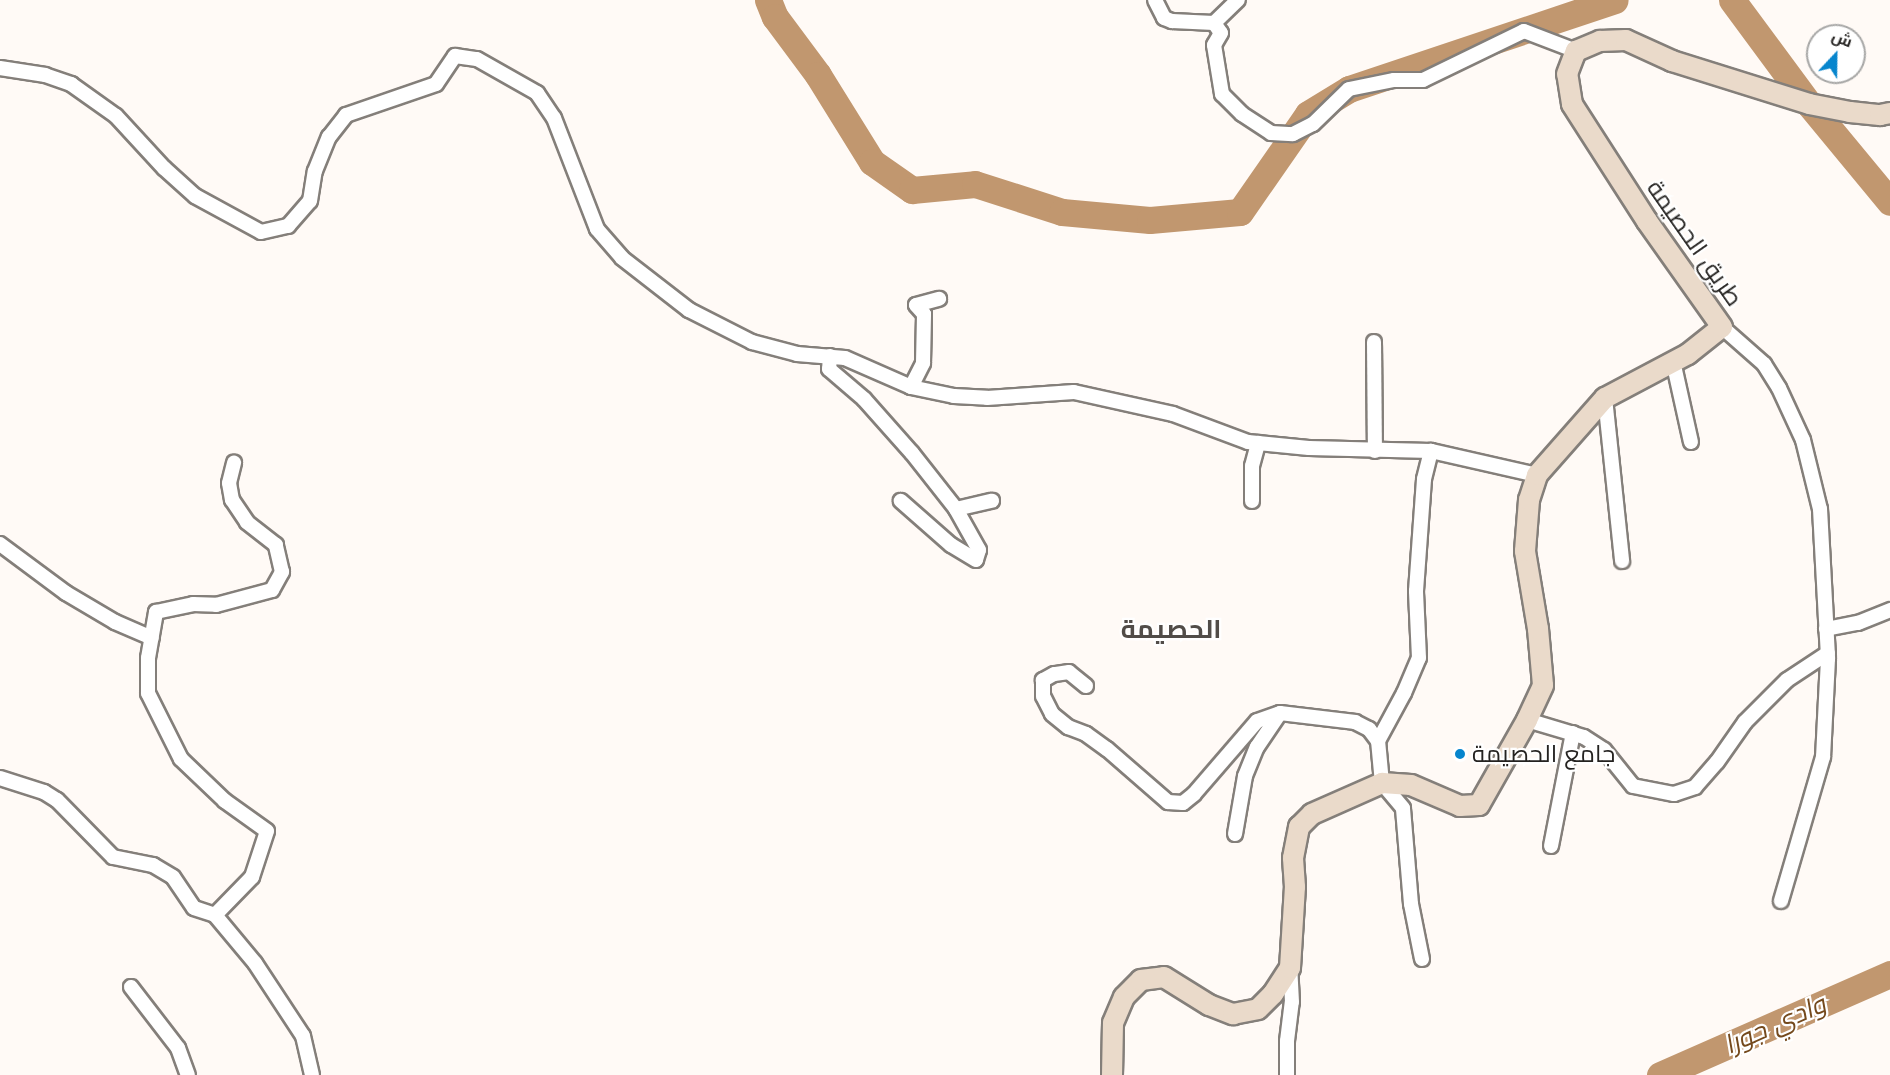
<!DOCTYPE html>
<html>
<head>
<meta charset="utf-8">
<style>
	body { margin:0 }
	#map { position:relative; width:1890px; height:1075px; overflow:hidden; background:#fffaf6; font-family:Jost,Cairo,sans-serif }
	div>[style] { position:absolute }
	.river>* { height:27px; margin:-13.5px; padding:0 13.5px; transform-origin:13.5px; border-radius:13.5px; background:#c1976f }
	.roads { filter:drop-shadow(2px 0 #847f7a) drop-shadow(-2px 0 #847f7a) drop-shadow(0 2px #847f7a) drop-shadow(0 -2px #847f7a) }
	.street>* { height:14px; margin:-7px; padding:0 7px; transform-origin:7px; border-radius:7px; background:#fff }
	.secondary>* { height:20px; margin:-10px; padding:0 10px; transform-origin:10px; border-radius:10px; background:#eadaca }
	.dots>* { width:16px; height:16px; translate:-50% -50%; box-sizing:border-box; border:3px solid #fff; border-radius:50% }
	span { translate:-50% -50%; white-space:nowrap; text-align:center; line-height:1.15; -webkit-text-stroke:4.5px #fff; paint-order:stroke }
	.street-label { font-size:24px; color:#242220 }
	.poi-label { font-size:24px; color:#242220 }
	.left { translate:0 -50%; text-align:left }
	.neighbourhood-label { font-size:26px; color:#514c48; font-weight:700 }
	.water-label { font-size:26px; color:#74491c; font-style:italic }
	.north { position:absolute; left:1806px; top:24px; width:60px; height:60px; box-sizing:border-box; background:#fff; border:2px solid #a7a7a6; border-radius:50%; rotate:22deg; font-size:16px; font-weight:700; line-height:24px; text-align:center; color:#242220 }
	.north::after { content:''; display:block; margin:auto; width:21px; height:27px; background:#0685cd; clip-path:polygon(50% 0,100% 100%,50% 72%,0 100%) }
</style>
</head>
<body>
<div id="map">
	<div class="river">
		<i style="left:768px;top:0;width:18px;rotate:68deg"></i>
		<i style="left:775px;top:17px;width:72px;rotate:53.4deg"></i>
		<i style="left:818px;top:75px;width:102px;rotate:58.2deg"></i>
		<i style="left:872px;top:162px;width:49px;rotate:35deg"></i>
		<i style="left:912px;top:190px;width:63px;rotate:-5.4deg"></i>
		<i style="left:975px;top:184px;width:91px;rotate:17.8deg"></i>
		<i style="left:1062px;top:212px;width:88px;rotate:5.2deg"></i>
		<i style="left:1150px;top:220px;width:90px;rotate:-5.1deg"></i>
		<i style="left:1240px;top:212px;width:119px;rotate:-55.2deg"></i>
		<i style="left:1308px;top:114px;width:48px;rotate:-31.4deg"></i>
		<i style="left:1349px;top:89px;width:280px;rotate:-18.5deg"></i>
		<i style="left:1732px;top:0;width:129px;rotate:53.5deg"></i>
		<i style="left:1809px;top:104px;width:127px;rotate:50.4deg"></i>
		<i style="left:1660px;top:1075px;width:251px;rotate:-23.7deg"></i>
	</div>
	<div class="roads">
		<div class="street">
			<i style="left:1155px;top:0;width:20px;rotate:63deg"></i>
			<i style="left:1164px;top:18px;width:9px;rotate:21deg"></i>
			<i style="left:1172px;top:21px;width:42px;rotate:2.7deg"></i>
			<i style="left:1214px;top:23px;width:12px;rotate:55deg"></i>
			<i style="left:1221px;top:33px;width:14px;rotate:120deg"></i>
			<i style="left:1214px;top:45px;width:50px;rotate:80.7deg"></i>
			<i style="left:1222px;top:94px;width:28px;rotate:45deg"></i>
			<i style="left:1242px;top:114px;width:35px;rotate:33deg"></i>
			<i style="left:1271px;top:133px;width:22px;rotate:3deg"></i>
			<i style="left:1293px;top:134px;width:22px;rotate:-27deg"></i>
			<i style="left:1313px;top:124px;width:50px;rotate:-44.2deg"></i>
			<i style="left:1349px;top:89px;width:46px;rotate:-11.3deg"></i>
			<i style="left:1394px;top:80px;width:29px"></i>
			<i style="left:1423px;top:80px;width:112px;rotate:-25.9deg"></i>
			<i style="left:1524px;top:31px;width:56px;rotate:21deg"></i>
			<i style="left:1214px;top:23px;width:33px;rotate:-44deg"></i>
			<i style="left:0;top:68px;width:46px;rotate:8.8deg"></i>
			<i style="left:45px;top:75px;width:28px;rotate:19deg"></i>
			<i style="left:71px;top:84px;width:55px;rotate:35.4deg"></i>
			<i style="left:116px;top:116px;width:71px;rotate:47.3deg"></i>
			<i style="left:164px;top:168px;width:42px;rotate:42.1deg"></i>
			<i style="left:195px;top:196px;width:75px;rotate:28.6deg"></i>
			<i style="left:261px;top:232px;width:28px;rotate:-13deg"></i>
			<i style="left:288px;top:226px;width:33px;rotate:-49deg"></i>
			<i style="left:310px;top:201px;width:30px;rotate:-81deg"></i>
			<i style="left:315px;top:171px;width:37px;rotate:-68deg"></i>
			<i style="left:329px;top:137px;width:28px;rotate:-52deg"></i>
			<i style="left:346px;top:115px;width:95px;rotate:-19deg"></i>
			<i style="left:436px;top:84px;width:34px;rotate:-56deg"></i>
			<i style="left:455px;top:56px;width:22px;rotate:8deg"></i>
			<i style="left:477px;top:59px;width:69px;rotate:29.5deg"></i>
			<i style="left:537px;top:93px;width:30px;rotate:56deg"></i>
			<i style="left:554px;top:118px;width:119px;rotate:68.8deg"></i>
			<i style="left:597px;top:229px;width:38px;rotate:49deg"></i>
			<i style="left:622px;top:258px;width:85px;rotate:37.8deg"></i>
			<i style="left:689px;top:310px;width:71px;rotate:26.9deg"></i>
			<i style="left:752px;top:342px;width:47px;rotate:14.9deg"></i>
			<i style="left:797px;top:354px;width:48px;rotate:4.8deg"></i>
			<i style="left:845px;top:358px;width:72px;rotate:23.7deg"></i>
			<i style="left:911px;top:387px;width:44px;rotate:11.8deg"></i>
			<i style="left:954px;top:396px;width:33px;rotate:3deg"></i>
			<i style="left:987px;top:398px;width:87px;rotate:-3.9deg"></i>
			<i style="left:1074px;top:392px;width:101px;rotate:12.5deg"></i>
			<i style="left:1173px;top:414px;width:80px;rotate:20.5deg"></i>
			<i style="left:1248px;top:442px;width:61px;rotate:5.6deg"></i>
			<i style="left:1309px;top:448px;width:122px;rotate:1.4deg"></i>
			<i style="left:1722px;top:327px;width:56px;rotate:41.4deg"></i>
			<i style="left:1764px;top:364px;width:28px;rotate:58deg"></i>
			<i style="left:1779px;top:388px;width:57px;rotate:65.2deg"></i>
			<i style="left:1803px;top:440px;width:71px;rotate:76.2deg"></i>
			<i style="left:1820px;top:509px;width:150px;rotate:86.9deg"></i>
			<i style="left:1828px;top:659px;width:98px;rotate:92.9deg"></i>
			<i style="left:1823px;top:757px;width:150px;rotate:106.3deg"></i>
			<i style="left:1374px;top:342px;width:109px;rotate:89.5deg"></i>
			<i style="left:830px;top:356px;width:13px;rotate:94deg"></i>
			<i style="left:829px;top:369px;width:46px;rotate:40.6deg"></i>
			<i style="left:864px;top:399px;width:72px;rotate:48.4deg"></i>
			<i style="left:912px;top:453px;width:71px;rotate:51.8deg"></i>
			<i style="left:956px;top:509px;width:47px;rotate:60.7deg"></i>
			<i style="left:979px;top:550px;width:10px;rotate:107deg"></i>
			<i style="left:976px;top:560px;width:29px;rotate:-149deg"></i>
			<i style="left:951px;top:545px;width:67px;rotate:-138.7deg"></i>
			<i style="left:1673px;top:361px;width:83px;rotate:77.5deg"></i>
			<i style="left:911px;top:387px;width:27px;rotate:-63deg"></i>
			<i style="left:923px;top:363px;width:49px;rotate:-88.8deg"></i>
			<i style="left:924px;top:314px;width:12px;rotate:-132deg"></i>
			<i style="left:916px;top:305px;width:24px;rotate:-15deg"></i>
			<i style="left:1605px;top:398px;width:164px;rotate:84deg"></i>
			<i style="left:1252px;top:501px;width:35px;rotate:-90deg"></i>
			<i style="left:1252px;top:466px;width:24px;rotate:-75deg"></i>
			<i style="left:956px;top:509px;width:37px;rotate:-13deg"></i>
			<i style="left:0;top:544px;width:82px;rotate:36.6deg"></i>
			<i style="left:66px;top:593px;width:57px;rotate:30.6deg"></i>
			<i style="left:115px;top:622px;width:40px;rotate:23.4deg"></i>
			<i style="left:1826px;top:629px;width:33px;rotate:-11deg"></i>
			<i style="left:1858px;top:623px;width:35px;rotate:-22deg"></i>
			<i style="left:1086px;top:686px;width:22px;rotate:-141deg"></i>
			<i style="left:1069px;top:672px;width:15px;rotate:172deg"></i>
			<i style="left:1054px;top:674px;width:13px;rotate:151deg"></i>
			<i style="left:1043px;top:680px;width:16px;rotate:90deg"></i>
			<i style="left:1043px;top:696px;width:20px;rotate:63deg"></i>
			<i style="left:1052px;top:714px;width:21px;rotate:39deg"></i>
			<i style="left:1068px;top:727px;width:19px;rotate:21deg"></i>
			<i style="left:1086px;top:734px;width:26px;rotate:36deg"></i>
			<i style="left:1107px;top:749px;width:81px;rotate:41deg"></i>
			<i style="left:1168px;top:802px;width:15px;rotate:4deg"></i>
			<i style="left:1183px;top:803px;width:14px;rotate:-39deg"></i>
			<i style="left:1194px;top:794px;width:96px;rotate:-49.2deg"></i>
			<i style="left:1257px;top:721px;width:24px;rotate:-19deg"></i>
			<i style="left:1280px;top:713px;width:76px;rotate:6.8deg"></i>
			<i style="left:1355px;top:722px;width:16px;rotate:27deg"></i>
			<i style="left:1369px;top:729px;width:15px;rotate:53deg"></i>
			<i style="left:1527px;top:720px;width:59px;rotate:16.6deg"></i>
			<i style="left:1584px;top:737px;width:24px;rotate:33deg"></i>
			<i style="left:1604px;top:750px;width:46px;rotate:51.1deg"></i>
			<i style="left:1633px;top:786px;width:42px;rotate:11deg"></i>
			<i style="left:1674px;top:794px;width:22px;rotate:-18deg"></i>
			<i style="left:1695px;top:787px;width:33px;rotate:-49deg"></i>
			<i style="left:1717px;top:762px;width:49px;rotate:-55deg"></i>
			<i style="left:1745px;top:722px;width:59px;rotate:-45deg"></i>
			<i style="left:1787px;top:680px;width:49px;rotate:-33.4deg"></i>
			<i style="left:0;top:778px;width:46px;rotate:17.7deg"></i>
			<i style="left:44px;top:792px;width:15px;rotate:32deg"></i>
			<i style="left:57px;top:800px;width:80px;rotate:45.5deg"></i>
			<i style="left:113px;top:857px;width:41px;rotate:11.3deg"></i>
			<i style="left:153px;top:865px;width:23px;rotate:31deg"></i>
			<i style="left:173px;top:877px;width:37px;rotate:56deg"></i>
			<i style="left:194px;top:908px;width:22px;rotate:18deg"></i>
			<i style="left:215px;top:915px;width:62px;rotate:50.2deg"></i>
			<i style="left:255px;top:963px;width:87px;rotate:56.7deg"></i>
			<i style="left:303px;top:1036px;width:40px;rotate:77deg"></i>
			<i style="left:1235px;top:834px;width:59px;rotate:-80.2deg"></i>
			<i style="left:1245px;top:776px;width:31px;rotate:-68deg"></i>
			<i style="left:1257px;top:747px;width:41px;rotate:-55.9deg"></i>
			<i style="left:1551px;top:846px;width:115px;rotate:-79deg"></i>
			<i style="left:215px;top:915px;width:53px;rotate:-45.8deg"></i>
			<i style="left:252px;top:877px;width:48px;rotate:-71.9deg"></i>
			<i style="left:267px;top:831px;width:52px;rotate:-144.5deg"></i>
			<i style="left:225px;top:801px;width:61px;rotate:-136.3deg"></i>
			<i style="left:181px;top:759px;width:74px;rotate:-116.6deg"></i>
			<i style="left:148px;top:693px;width:35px;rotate:-90deg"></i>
			<i style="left:148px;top:658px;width:47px;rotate:-80.1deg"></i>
			<i style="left:156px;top:612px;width:38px;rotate:-12deg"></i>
			<i style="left:193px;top:604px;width:23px;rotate:2deg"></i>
			<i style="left:216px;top:605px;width:58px;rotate:-15deg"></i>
			<i style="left:272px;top:590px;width:21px;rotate:-61deg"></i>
			<i style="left:282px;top:572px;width:28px;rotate:-103deg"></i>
			<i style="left:276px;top:545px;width:37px;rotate:-142deg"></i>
			<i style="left:247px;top:522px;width:27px;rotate:-124deg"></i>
			<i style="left:232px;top:500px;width:17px;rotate:-100deg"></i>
			<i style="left:229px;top:483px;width:21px;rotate:-76deg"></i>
			<i style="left:1422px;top:959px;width:56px;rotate:-101.3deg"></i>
			<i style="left:1411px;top:904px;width:96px;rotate:-94.8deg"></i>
			<i style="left:1403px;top:808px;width:33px;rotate:-130deg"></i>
			<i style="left:1382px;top:783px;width:42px;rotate:-95.4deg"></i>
			<i style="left:1378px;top:741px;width:55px;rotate:-61.6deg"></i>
			<i style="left:1404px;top:693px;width:38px;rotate:-67deg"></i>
			<i style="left:1419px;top:658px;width:67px;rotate:-92.6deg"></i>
			<i style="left:1416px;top:591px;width:112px;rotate:-85.9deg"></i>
			<i style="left:1424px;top:479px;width:29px;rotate:-76deg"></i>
			<i style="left:1431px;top:451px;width:109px;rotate:12.8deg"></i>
			<i style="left:131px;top:987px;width:77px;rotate:52.4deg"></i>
			<i style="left:178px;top:1048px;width:29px;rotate:70deg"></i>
			<i style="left:1287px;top:1075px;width:34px;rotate:-90deg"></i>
			<i style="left:1287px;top:1041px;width:39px;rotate:-83deg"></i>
			<i style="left:1292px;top:1002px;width:34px;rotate:-93deg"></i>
		</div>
		<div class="secondary">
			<i style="left:1112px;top:1075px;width:52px;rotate:-88.9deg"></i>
			<i style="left:1113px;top:1023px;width:28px;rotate:-67deg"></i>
			<i style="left:1124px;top:997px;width:24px;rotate:-45deg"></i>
			<i style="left:1141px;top:980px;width:23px;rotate:-7deg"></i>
			<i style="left:1164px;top:977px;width:53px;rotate:31.9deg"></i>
			<i style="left:1209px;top:1005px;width:26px;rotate:21deg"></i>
			<i style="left:1233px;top:1014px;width:25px;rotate:-11deg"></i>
			<i style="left:1258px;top:1009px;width:21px;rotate:-45deg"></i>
			<i style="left:1273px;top:994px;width:31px;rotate:-57deg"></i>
			<i style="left:1290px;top:968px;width:81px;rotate:-86.5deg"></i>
			<i style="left:1295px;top:887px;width:29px;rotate:-94deg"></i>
			<i style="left:1293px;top:858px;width:32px;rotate:-79deg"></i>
			<i style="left:1299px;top:827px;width:18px;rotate:-45deg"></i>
			<i style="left:1312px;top:814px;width:77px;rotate:-23.9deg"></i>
			<i style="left:1382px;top:783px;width:29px;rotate:4deg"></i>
			<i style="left:1411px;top:785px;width:53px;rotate:23.2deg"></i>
			<i style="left:1460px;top:806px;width:19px;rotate:-3deg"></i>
			<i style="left:1479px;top:805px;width:98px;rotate:-60.5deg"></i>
			<i style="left:1527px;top:720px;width:38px;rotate:-65deg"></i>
			<i style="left:1543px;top:685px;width:56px;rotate:-95.1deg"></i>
			<i style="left:1538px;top:629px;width:79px;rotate:-99.5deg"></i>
			<i style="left:1525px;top:551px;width:51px;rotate:-85.5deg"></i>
			<i style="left:1529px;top:500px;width:26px;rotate:-72deg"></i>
			<i style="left:1537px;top:475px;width:103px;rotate:-48.6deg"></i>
			<i style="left:1605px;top:398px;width:94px;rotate:-27.9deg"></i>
			<i style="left:1688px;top:354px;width:43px;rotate:-38.5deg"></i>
			<i style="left:1722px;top:327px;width:130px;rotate:-125.3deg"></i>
			<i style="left:1647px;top:221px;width:139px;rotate:-122.7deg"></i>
			<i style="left:1572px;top:104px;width:30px;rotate:-99deg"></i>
			<i style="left:1567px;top:74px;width:25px;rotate:-69deg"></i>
			<i style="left:1576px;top:51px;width:26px;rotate:-23deg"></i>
			<i style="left:1600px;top:41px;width:26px;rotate:-2deg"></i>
			<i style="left:1626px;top:40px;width:51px;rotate:24.5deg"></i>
			<i style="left:1672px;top:61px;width:144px;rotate:17.4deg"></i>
			<i style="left:1809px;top:104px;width:42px;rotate:11deg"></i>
			<i style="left:1850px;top:112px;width:30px;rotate:6deg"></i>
			<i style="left:1880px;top:115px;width:10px;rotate:-11deg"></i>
		</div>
	</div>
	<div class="dots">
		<i style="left:1460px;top:754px;background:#0685cd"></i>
	</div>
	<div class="street-label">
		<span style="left:1695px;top:243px;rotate:55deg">طريق الحصيمة</span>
	</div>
	<div class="poi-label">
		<span class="left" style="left:1472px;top:754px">جامع الحصيمة</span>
	</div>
	<div class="neighbourhood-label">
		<span style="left:1171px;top:630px">الحصيمة</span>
	</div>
	<div class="water-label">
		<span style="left:1775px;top:1025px;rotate:-24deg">وادي جورا</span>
	</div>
	<div class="north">ش</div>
</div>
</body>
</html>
